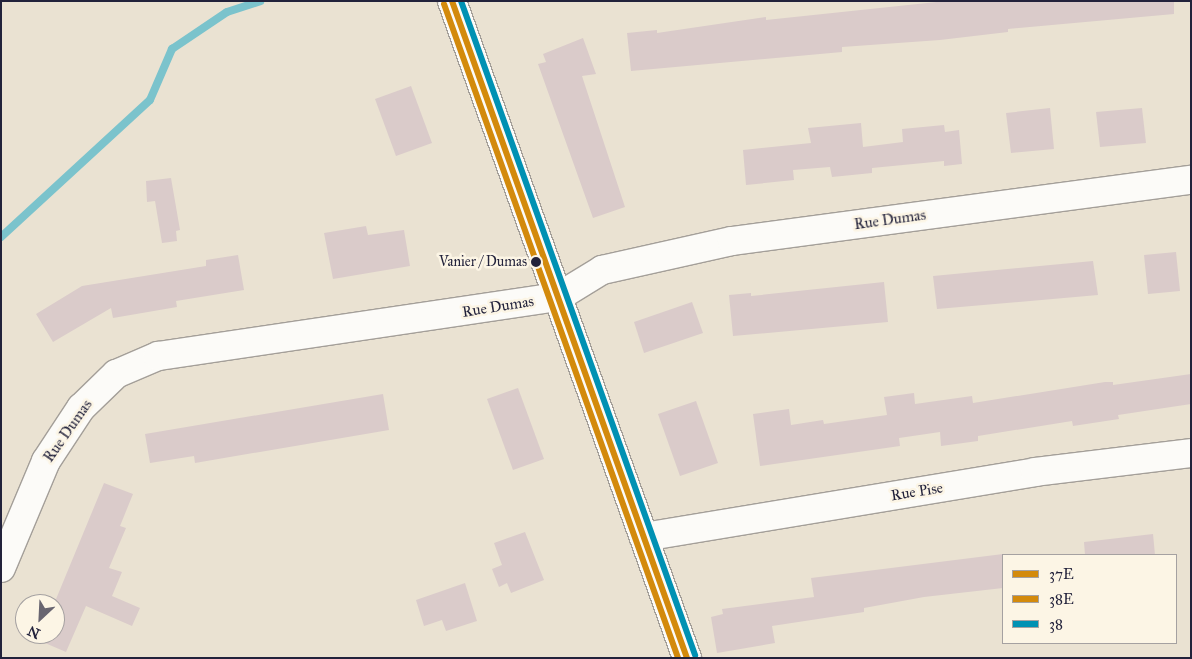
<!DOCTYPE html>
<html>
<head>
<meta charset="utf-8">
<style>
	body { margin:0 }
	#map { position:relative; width:1192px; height:659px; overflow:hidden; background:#eae2d2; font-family:"IM FELL Great Primer",serif }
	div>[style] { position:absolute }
	.stream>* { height:8px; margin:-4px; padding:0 4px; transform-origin:4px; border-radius:4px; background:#7bc3cc }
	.building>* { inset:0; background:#dacbca }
	.roads { filter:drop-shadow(1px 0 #a49f99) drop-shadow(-1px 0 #a49f99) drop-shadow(0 1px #a49f99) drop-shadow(0 -1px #a49f99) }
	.minor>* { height:28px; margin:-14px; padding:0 14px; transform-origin:14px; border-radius:14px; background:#fcfbf8 }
	.bus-1>* { height:6px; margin:-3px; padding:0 3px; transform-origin:3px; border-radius:3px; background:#d38a0c }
	.bus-2>* { height:6px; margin:-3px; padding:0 3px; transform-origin:3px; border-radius:3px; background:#d38a0c }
	.bus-3>* { height:6px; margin:-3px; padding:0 3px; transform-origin:3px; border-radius:3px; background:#0091b3 }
	.dots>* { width:14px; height:14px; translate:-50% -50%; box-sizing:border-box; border:2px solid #fcf5e5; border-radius:50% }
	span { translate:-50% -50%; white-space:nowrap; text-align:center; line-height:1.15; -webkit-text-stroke:5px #fcf5e5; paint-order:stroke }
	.bus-label { font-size:14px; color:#22223b }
	.right { translate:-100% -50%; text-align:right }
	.street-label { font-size:15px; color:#22223b }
	.frame { position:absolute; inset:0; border:2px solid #22223b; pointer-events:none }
	.legend { position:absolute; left:1002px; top:554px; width:175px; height:90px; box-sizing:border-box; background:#fcf5e5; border:1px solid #a5a1a1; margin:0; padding:6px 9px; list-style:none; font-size:15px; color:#22223b }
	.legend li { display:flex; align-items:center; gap:10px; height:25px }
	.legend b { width:25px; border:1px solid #a5a1a1 }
	.north { position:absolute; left:15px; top:594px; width:50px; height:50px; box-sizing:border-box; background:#fcf5e5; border:1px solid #a5a1a1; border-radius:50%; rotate:205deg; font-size:14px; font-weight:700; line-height:20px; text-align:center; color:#22223b }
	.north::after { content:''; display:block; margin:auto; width:18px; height:22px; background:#686570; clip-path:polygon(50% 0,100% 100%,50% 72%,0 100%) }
</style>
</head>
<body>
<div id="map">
	<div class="stream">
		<i style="left:1px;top:237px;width:202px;rotate:-42.6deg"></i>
		<i style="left:150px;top:100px;width:56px;rotate:-66.7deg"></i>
		<i style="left:172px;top:49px;width:66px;rotate:-33.9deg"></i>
		<i style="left:227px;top:12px;width:35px;rotate:-18deg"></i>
	</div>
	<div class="building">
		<i style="clip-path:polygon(946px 1px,1174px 1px,1174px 14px,1008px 29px,1008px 32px,940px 40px,842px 47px,842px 52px,631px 71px,627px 33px,657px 30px,657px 33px,766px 17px,766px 20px)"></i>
		<i style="clip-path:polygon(583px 38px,596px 74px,582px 76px,625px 207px,593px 218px,538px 64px,546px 62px,543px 54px)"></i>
		<i style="clip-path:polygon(411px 86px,432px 143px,396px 156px,375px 99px)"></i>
		<i style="clip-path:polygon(1050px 108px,1054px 149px,1011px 153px,1006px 113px)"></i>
		<i style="clip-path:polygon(1142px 108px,1146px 143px,1100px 147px,1096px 112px)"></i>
		<i style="clip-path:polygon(861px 123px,863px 147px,903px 142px,902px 129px,944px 125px,945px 132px,959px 130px,962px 164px,944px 166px,944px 161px,872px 168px,872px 173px,832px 177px,830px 167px,793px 170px,794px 180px,746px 185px,743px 150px,811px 143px,808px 128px)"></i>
		<i style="clip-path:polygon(171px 178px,180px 230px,176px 231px,177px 241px,162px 243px,155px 201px,147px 202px,146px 181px)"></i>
		<i style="clip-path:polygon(366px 226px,368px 235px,404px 230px,410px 266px,333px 279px,324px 233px)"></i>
		<i style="clip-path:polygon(1176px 252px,1180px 291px,1148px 294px,1144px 255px)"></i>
		<i style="clip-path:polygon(238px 255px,244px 290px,176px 301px,177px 307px,113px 318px,111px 308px,53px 342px,36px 314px,82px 286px,206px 266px,206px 260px)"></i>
		<i style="clip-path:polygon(1093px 261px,1098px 295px,937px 309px,933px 276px)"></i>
		<i style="clip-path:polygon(884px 282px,888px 322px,733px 336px,729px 295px,751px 293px,751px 296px)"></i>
		<i style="clip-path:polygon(692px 302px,703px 333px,644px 353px,634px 322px)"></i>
		<i style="clip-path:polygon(1191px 374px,1191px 404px,1118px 415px,1119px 419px,1073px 426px,1072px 421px,978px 436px,978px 441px,941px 446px,940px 432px,899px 438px,900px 446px,760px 466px,753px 414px,789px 409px,791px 425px,823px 420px,824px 424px,887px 415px,884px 397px,914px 393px,915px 404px,972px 396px,973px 403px,1105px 382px,1113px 382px,1113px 385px)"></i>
		<i style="clip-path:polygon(518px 388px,544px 459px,513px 470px,487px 399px)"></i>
		<i style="clip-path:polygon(383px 394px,389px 430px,195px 463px,194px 456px,150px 463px,145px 434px)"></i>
		<i style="clip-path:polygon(696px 401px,718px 463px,680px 476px,658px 414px)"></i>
		<i style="clip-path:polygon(104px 483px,133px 494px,120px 526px,126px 528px,109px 568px,122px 572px,112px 596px,140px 608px,132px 626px,86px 606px,66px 652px,38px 640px,41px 634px,55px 634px,54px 604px)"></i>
		<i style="clip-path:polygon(525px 532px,544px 580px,511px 593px,507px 583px,499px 587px,492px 569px,502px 565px,494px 543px)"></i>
		<i style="clip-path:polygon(1153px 534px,1155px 555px,1085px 555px,1084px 542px)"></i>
		<i style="clip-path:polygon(1003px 554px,1003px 588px,924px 597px,864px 608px,864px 612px,772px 626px,775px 643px,717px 653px,711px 617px,723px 614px,722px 609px,814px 597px,811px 578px)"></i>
		<i style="clip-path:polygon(465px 583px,477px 621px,446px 631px,442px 620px,424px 626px,416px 600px)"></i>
	</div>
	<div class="roads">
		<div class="minor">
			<i style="left:452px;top:1px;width:698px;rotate:70.32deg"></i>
			<i style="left:644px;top:537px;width:396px;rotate:-9.4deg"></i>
			<i style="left:1035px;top:472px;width:157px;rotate:-6.9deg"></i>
			<i style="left:1px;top:568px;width:116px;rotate:-67.2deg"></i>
			<i style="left:46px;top:461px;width:64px;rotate:-56.6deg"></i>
			<i style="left:81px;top:408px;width:49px;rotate:-44.2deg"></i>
			<i style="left:116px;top:374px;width:46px;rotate:-23.2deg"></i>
			<i style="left:158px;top:356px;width:404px;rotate:-8.4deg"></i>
			<i style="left:558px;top:297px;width:52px;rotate:-31.5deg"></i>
			<i style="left:602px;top:270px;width:133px;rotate:-12.6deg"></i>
			<i style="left:732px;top:241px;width:463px;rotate:-7.6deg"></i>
		</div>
	</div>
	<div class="bus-1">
		<i style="left:452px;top:1px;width:698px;rotate:70.32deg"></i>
	</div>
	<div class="bus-2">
		<i style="left:444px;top:4px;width:695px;rotate:70.31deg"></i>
	</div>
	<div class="bus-3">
		<i style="left:461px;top:1px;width:695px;rotate:70.31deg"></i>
	</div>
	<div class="dots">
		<i style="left:536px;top:262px;background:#22223b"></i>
	</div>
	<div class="bus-label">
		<span class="right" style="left:527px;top:262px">Vanier / Dumas</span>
	</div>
	<div class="street-label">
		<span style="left:890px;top:220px;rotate:-8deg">Rue Dumas</span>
		<span style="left:498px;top:307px;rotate:-9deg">Rue Dumas</span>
		<span style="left:68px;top:431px;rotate:-55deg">Rue Dumas</span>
		<span style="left:917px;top:492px;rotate:-9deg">Rue Pise</span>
	</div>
	<div class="frame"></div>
	<ul class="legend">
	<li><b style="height:6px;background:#d38a0c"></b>37E</li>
	<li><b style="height:6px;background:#d38a0c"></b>38E</li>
	<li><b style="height:6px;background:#0091b3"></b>38</li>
	</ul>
	<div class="north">N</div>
</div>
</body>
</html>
